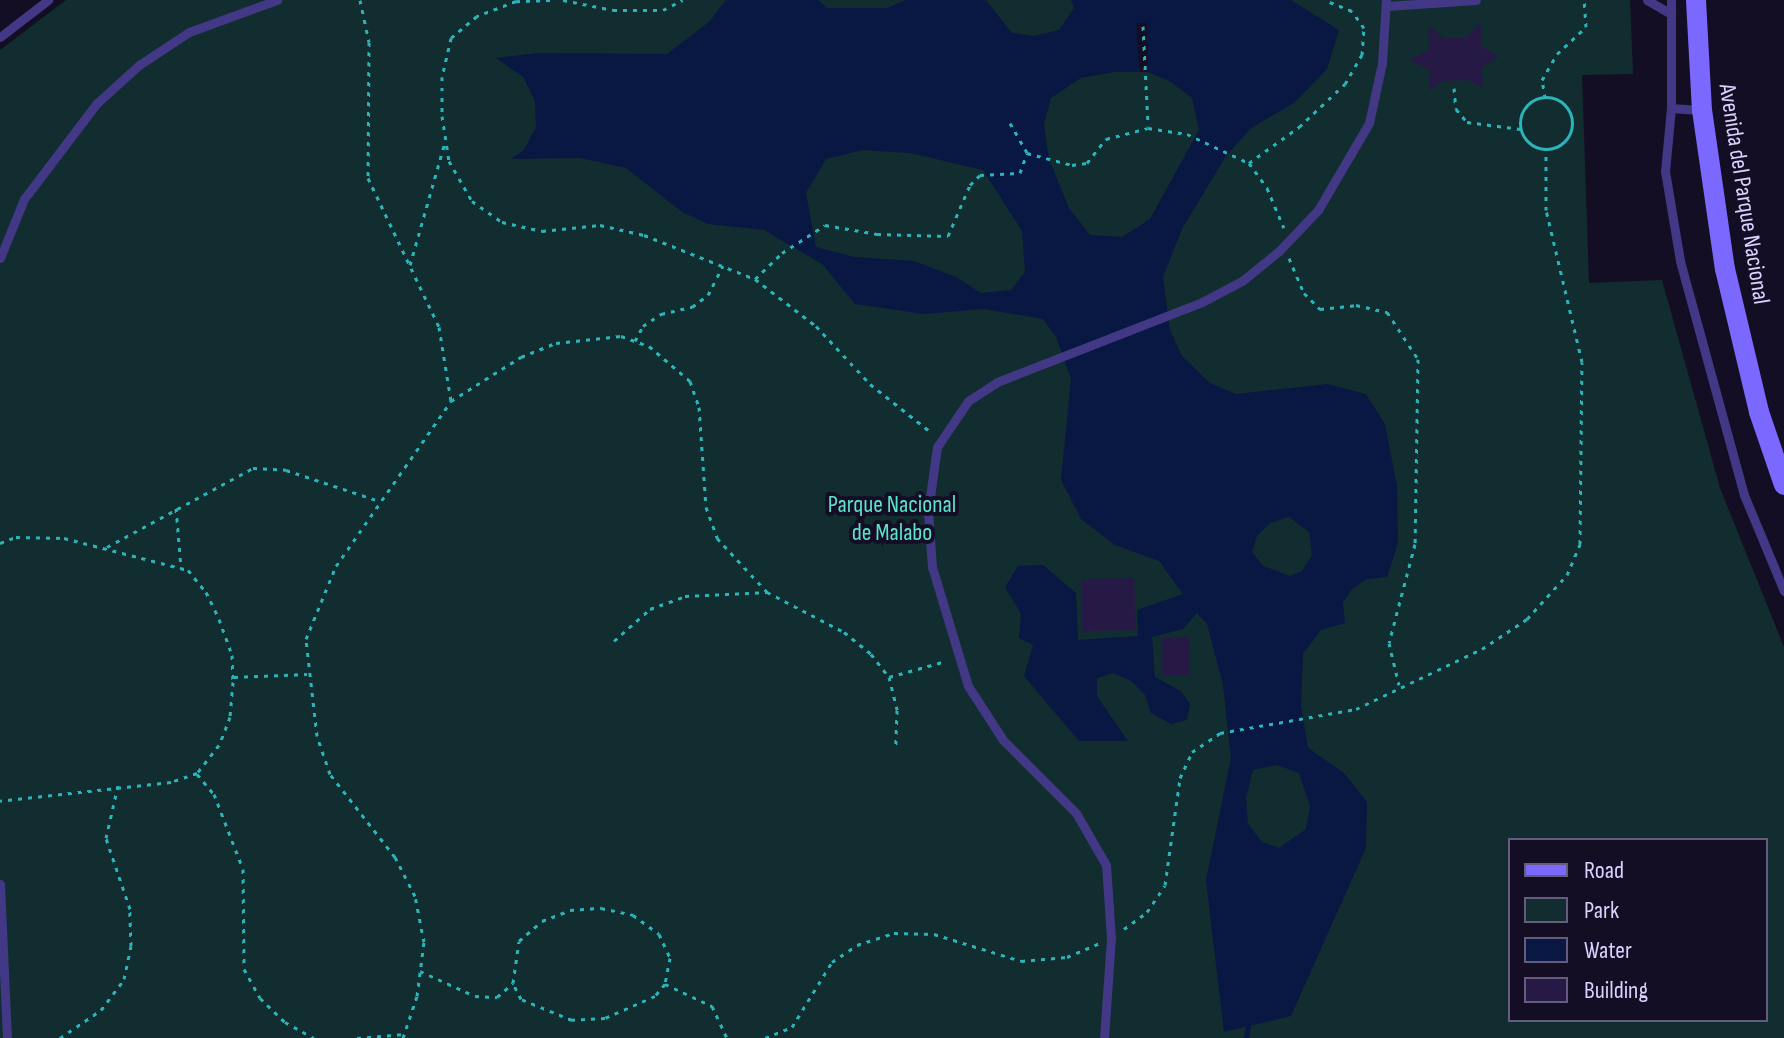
<!DOCTYPE html>
<html>
<head>
<meta charset="utf-8">
<style>
	body { margin:0 }
	#map { position:relative; width:1784px; height:1038px; overflow:hidden; background:#140e25; font-family:"Sofia Sans Condensed",sans-serif }
	div>[style] { position:absolute }
	.green>* { inset:0; background:#112d2f }
	.water>* { inset:0; background:#081843 }
	.pier>* { inset:0; background:#140e25 }
	.stream>* { height:5px; margin:-2.5px; padding:0 2.5px; transform-origin:2.5px; border-radius:2.5px; background:#081843 }
	.building>* { inset:0; background:#271946 }
	.path>* { height:3px; margin-top:-1.5px; transform-origin:0; background:repeating-linear-gradient(90deg,#2bb4b9 0 4px,transparent 0 10px) }
	.path>.ring { margin:-1.5px; padding:0; box-sizing:content-box; background:none; border:3px solid #2bb4b9; border-radius:50% }
	.lane>* { height:9px; margin:-4.5px; padding:0 4.5px; transform-origin:4.5px; border-radius:4.5px; background:#423885 }
	.secondary>* { height:20px; margin:-10px; padding:0 10px; transform-origin:10px; border-radius:10px; background:#7b69ff }
	span { translate:-50% -50%; white-space:nowrap; text-align:center; line-height:1.15; -webkit-text-stroke:8px #140e25; paint-order:stroke }
	.street-label { font-size:24px; color:#dbd2ff }
	.park-label { font-size:24px; color:#5ae3ce }
	.legend { position:absolute; left:1508px; top:838px; width:260px; height:184px; box-sizing:border-box; background:#140e25; border:2px solid #645c7c; margin:0; padding:10px 14px; list-style:none; font-size:24px; color:#dbd2ff }
	.legend li { display:flex; align-items:center; gap:16px; height:40px }
	.legend b { width:40px; border:2px solid #645c7c }
</style>
</head>
<body>
<div id="map">
	<div class="green">
		<i style="clip-path:polygon(evenodd,66px 0,1630px 0,1633px 74px,1582px 75px,1589px 283px,1662px 280px,1720px 488px,1784px 647px,1784px 1038px,0 1038px,0 50px,66px 0,1510px 840px,1766px 840px,1766px 1020px,1510px 1020px,1510px 840px)"></i>
	</div>
	<div class="water">
		<i style="clip-path:polygon(evenodd,726px 0,818px 0,827px 8px,887px 8px,906px 0,986px 0,1012px 33px,1034px 36px,1059px 30px,1074px 8px,1071px 0,1291px 0,1339px 30px,1327px 69px,1294px 103px,1251px 128px,1226px 156px,1182px 229px,1163px 277px,1170px 330px,1182px 356px,1210px 383px,1236px 394px,1327px 384px,1366px 394px,1385px 424px,1397px 486px,1398px 543px,1387px 577px,1367px 579px,1351px 590px,1343px 603px,1345px 623px,1321px 630px,1303px 654px,1301px 706px,1308px 748px,1344px 773px,1367px 802px,1366px 848px,1291px 1016px,1224px 1032px,1206px 880px,1231px 758px,1223px 685px,1207px 624px,1197px 613px,1183px 629px,1152px 637px,1155px 677px,1181px 691px,1190px 704px,1187px 720px,1171px 724px,1151px 713px,1145px 695px,1131px 681px,1113px 673px,1097px 678px,1097px 696px,1128px 741px,1079px 741px,1024px 676px,1033px 645px,1019px 638px,1021px 614px,1005px 587px,1018px 566px,1043px 565px,1076px 593px,1078px 640px,1138px 636px,1137px 610px,1183px 594px,1159px 561px,1115px 545px,1081px 519px,1061px 480px,1071px 379px,1056px 337px,1043px 319px,983px 309px,924px 314px,855px 304px,822px 264px,764px 230px,708px 224px,682px 212px,626px 168px,580px 158px,511px 159px,524px 150px,536px 127px,535px 101px,523px 77px,496px 58px,538px 53px,667px 54px,709px 22px,726px 0,1114px 72px,1148px 72px,1171px 82px,1192px 98px,1199px 130px,1150px 219px,1122px 237px,1090px 235px,1069px 208px,1049px 159px,1044px 124px,1051px 98px,1081px 78px,1114px 72px,726px 0,863px 150px,910px 153px,983px 170px,1022px 231px,1025px 272px,1011px 290px,981px 293px,956px 277px,914px 261px,854px 257px,816px 247px,806px 193px,826px 159px,863px 150px,726px 0,1289px 517px,1309px 532px,1312px 555px,1302px 571px,1290px 576px,1263px 566px,1252px 552px,1257px 536px,1270px 523px,1289px 517px,726px 0,1277px 765px,1299px 773px,1310px 806px,1306px 829px,1279px 848px,1262px 842px,1248px 824px,1246px 798px,1253px 770px,1277px 765px)"></i>
	</div>
	<div class="pier">
		<i style="clip-path:polygon(1136px 23px,1147px 23px,1148px 72px,1140px 72px)"></i>
	</div>
	<div class="stream">
		<i style="left:1246px;top:1038px;width:12px;rotate:-81deg"></i>
	</div>
	<div class="building">
		<i style="clip-path:polygon(1481px 22px,1481px 46px,1499px 57px,1482px 67px,1483px 88px,1468px 80px,1443px 81px,1430px 91px,1429px 69px,1409px 60px,1429px 50px,1428px 26px,1444px 38px,1466px 38px)"></i>
		<i style="clip-path:polygon(1134px 578px,1136px 630px,1082px 631px,1081px 579px)"></i>
		<i style="clip-path:polygon(1189px 637px,1190px 675px,1162px 675px,1161px 638px)"></i>
	</div>
	<div class="path">
		<i style="left:360px;top:0;width:43px;rotate:77.9deg"></i>
		<i style="left:369px;top:42px;width:136px;rotate:90.4deg"></i>
		<i style="left:368px;top:178px;width:165px;rotate:64.5deg"></i>
		<i style="left:439px;top:327px;width:75px;rotate:80.8deg"></i>
		<i style="left:550px;top:0;width:34px;rotate:178deg"></i>
		<i style="left:516px;top:1px;width:42px;rotate:159deg"></i>
		<i style="left:477px;top:16px;width:34px;rotate:140deg"></i>
		<i style="left:451px;top:38px;width:40px;rotate:103deg"></i>
		<i style="left:442px;top:77px;width:39px;rotate:90deg"></i>
		<i style="left:442px;top:116px;width:46px;rotate:81.2deg"></i>
		<i style="left:449px;top:161px;width:46px;rotate:60.1deg"></i>
		<i style="left:472px;top:201px;width:37px;rotate:35deg"></i>
		<i style="left:502px;top:222px;width:41px;rotate:12.7deg"></i>
		<i style="left:542px;top:231px;width:58px;rotate:-5.9deg"></i>
		<i style="left:600px;top:225px;width:45px;rotate:12.8deg"></i>
		<i style="left:644px;top:235px;width:119px;rotate:21.6deg"></i>
		<i style="left:755px;top:279px;width:77px;rotate:37.6deg"></i>
		<i style="left:816px;top:326px;width:79px;rotate:47deg"></i>
		<i style="left:870px;top:384px;width:79px;rotate:38.3deg"></i>
		<i style="left:563px;top:0;width:51px;rotate:11.3deg"></i>
		<i style="left:613px;top:10px;width:50px"></i>
		<i style="left:663px;top:10px;width:22px;rotate:-27deg"></i>
		<i style="left:1143px;top:26px;width:100px;rotate:87.1deg"></i>
		<i style="left:1454px;top:88px;width:21px;rotate:85deg"></i>
		<i style="left:1456px;top:109px;width:17px;rotate:50deg"></i>
		<i style="left:1467px;top:122px;width:54px;rotate:7.4deg"></i>
		<i class="ring" style="left:1520px;top:97px;width:49px;height:49px"></i>
		<i style="left:1545px;top:98px;width:18px;rotate:-99deg"></i>
		<i style="left:1542px;top:80px;width:30px;rotate:-60deg"></i>
		<i style="left:1557px;top:54px;width:40px;rotate:-43deg"></i>
		<i style="left:1586px;top:27px;width:27px;rotate:-94deg"></i>
		<i style="left:1010px;top:123px;width:34px;rotate:60deg"></i>
		<i style="left:1249px;top:163px;width:62px;rotate:-35.8deg"></i>
		<i style="left:1299px;top:127px;width:63px;rotate:-43.1deg"></i>
		<i style="left:1345px;top:84px;width:34px;rotate:-60deg"></i>
		<i style="left:1362px;top:55px;width:27px;rotate:-86deg"></i>
		<i style="left:1364px;top:28px;width:21px;rotate:-125deg"></i>
		<i style="left:1352px;top:11px;width:29px;rotate:-158deg"></i>
		<i style="left:1289px;top:258px;width:38px;rotate:67deg"></i>
		<i style="left:1304px;top:293px;width:23px;rotate:45deg"></i>
		<i style="left:1320px;top:309px;width:36px;rotate:-6deg"></i>
		<i style="left:1356px;top:305px;width:32px;rotate:13deg"></i>
		<i style="left:1387px;top:312px;width:56px;rotate:56.6deg"></i>
		<i style="left:1418px;top:359px;width:185px;rotate:90.9deg"></i>
		<i style="left:1415px;top:544px;width:102px;rotate:104.7deg"></i>
		<i style="left:1389px;top:643px;width:43px;rotate:76.6deg"></i>
		<i style="left:410px;top:265px;width:128px;rotate:-74.1deg"></i>
		<i style="left:755px;top:279px;width:37px;rotate:-44deg"></i>
		<i style="left:782px;top:253px;width:51px;rotate:-33.1deg"></i>
		<i style="left:825px;top:225px;width:53px;rotate:9.8deg"></i>
		<i style="left:877px;top:234px;width:71px;rotate:1.6deg"></i>
		<i style="left:948px;top:236px;width:56px;rotate:-66.7deg"></i>
		<i style="left:970px;top:185px;width:14px;rotate:-45deg"></i>
		<i style="left:980px;top:175px;width:40px;rotate:-2.9deg"></i>
		<i style="left:1020px;top:173px;width:21px;rotate:-71deg"></i>
		<i style="left:1027px;top:153px;width:47px;rotate:14.9deg"></i>
		<i style="left:1072px;top:165px;width:15px;rotate:-8deg"></i>
		<i style="left:1087px;top:163px;width:31px;rotate:-52deg"></i>
		<i style="left:1106px;top:139px;width:43px;rotate:-14.7deg"></i>
		<i style="left:1148px;top:128px;width:39px;rotate:9deg"></i>
		<i style="left:1187px;top:134px;width:68px;rotate:25.1deg"></i>
		<i style="left:1249px;top:163px;width:31px;rotate:54deg"></i>
		<i style="left:1267px;top:188px;width:43px;rotate:67deg"></i>
		<i style="left:635px;top:341px;width:17px;rotate:-62deg"></i>
		<i style="left:643px;top:326px;width:22px;rotate:-34deg"></i>
		<i style="left:661px;top:314px;width:32px;rotate:-13deg"></i>
		<i style="left:692px;top:307px;width:20px;rotate:-37deg"></i>
		<i style="left:708px;top:295px;width:33px;rotate:-63deg"></i>
		<i style="left:176px;top:508px;width:60px;rotate:85.2deg"></i>
		<i style="left:0;top:543px;width:17px;rotate:-21deg"></i>
		<i style="left:16px;top:537px;width:48px;rotate:1.2deg"></i>
		<i style="left:64px;top:538px;width:128px;rotate:14.5deg"></i>
		<i style="left:188px;top:570px;width:28px;rotate:51deg"></i>
		<i style="left:206px;top:592px;width:30px;rotate:64deg"></i>
		<i style="left:219px;top:619px;width:38px;rotate:70deg"></i>
		<i style="left:232px;top:655px;width:27px;rotate:88deg"></i>
		<i style="left:233px;top:682px;width:35px;rotate:95deg"></i>
		<i style="left:230px;top:717px;width:30px;rotate:111deg"></i>
		<i style="left:219px;top:745px;width:36px;rotate:128deg"></i>
		<i style="left:197px;top:773px;width:28px;rotate:161deg"></i>
		<i style="left:171px;top:782px;width:172px;rotate:173.7deg"></i>
		<i style="left:107px;top:547px;width:166px;rotate:-28.4deg"></i>
		<i style="left:253px;top:468px;width:33px;rotate:3deg"></i>
		<i style="left:286px;top:470px;width:98px;rotate:18.4deg"></i>
		<i style="left:614px;top:641px;width:48px;rotate:-41.6deg"></i>
		<i style="left:650px;top:609px;width:37px;rotate:-20deg"></i>
		<i style="left:685px;top:596px;width:82px;rotate:-2.8deg"></i>
		<i style="left:767px;top:592px;width:87px;rotate:27.5deg"></i>
		<i style="left:844px;top:632px;width:35px;rotate:39deg"></i>
		<i style="left:871px;top:654px;width:29px;rotate:52deg"></i>
		<i style="left:889px;top:677px;width:34px;rotate:76deg"></i>
		<i style="left:897px;top:710px;width:35px;rotate:92deg"></i>
		<i style="left:234px;top:677px;width:73px;rotate:-2.4deg"></i>
		<i style="left:889px;top:677px;width:59px;rotate:-15.7deg"></i>
		<i style="left:197px;top:774px;width:26px;rotate:50deg"></i>
		<i style="left:214px;top:794px;width:80px;rotate:68.9deg"></i>
		<i style="left:243px;top:869px;width:100px;rotate:89.4deg"></i>
		<i style="left:244px;top:969px;width:33px;rotate:61deg"></i>
		<i style="left:260px;top:998px;width:35px;rotate:44deg"></i>
		<i style="left:285px;top:1022px;width:33px;rotate:29deg"></i>
		<i style="left:601px;top:908px;width:33px;rotate:12deg"></i>
		<i style="left:633px;top:915px;width:32px;rotate:36deg"></i>
		<i style="left:659px;top:934px;width:26px;rotate:65deg"></i>
		<i style="left:670px;top:958px;width:26px;rotate:101deg"></i>
		<i style="left:665px;top:984px;width:16px;rotate:130deg"></i>
		<i style="left:655px;top:996px;width:55px;rotate:156.3deg"></i>
		<i style="left:605px;top:1018px;width:33px;rotate:177deg"></i>
		<i style="left:572px;top:1020px;width:55px;rotate:-157.6deg"></i>
		<i style="left:521px;top:999px;width:18px;rotate:-117deg"></i>
		<i style="left:513px;top:983px;width:42px;rotate:-81.9deg"></i>
		<i style="left:519px;top:941px;width:30px;rotate:-41deg"></i>
		<i style="left:542px;top:921px;width:30px;rotate:-21deg"></i>
		<i style="left:570px;top:910px;width:31px;rotate:-4deg"></i>
		<i style="left:1124px;top:929px;width:29px;rotate:-36deg"></i>
		<i style="left:1147px;top:912px;width:32px;rotate:-56deg"></i>
		<i style="left:1165px;top:885px;width:108px;rotate:-82deg"></i>
		<i style="left:1180px;top:778px;width:29px;rotate:-65deg"></i>
		<i style="left:1192px;top:752px;width:34px;rotate:-34deg"></i>
		<i style="left:1220px;top:733px;width:138px;rotate:-10deg"></i>
		<i style="left:1356px;top:709px;width:140px;rotate:-25.5deg"></i>
		<i style="left:1482px;top:649px;width:54px;rotate:-33.7deg"></i>
		<i style="left:1527px;top:619px;width:59px;rotate:-47.7deg"></i>
		<i style="left:1567px;top:575px;width:34px;rotate:-67deg"></i>
		<i style="left:1580px;top:544px;width:182px;rotate:-89.4deg"></i>
		<i style="left:1582px;top:362px;width:156px;rotate:-103.3deg"></i>
		<i style="left:1546px;top:210px;width:61px;rotate:-90deg"></i>
		<i style="left:420px;top:971px;width:60px;rotate:24.4deg"></i>
		<i style="left:475px;top:996px;width:22px;rotate:3deg"></i>
		<i style="left:497px;top:997px;width:21px;rotate:-41deg"></i>
		<i style="left:665px;top:984px;width:52px;rotate:25.1deg"></i>
		<i style="left:712px;top:1006px;width:35px;rotate:65deg"></i>
		<i style="left:60px;top:1038px;width:50px;rotate:-34.3deg"></i>
		<i style="left:101px;top:1010px;width:39px;rotate:-53deg"></i>
		<i style="left:124px;top:979px;width:34px;rotate:-78deg"></i>
		<i style="left:131px;top:946px;width:37px;rotate:-92deg"></i>
		<i style="left:130px;top:909px;width:75px;rotate:-108.7deg"></i>
		<i style="left:106px;top:838px;width:54px;rotate:-77.2deg"></i>
		<i style="left:357px;top:1038px;width:48px;rotate:-4.8deg"></i>
		<i style="left:403px;top:1038px;width:44px;rotate:-71.6deg"></i>
		<i style="left:417px;top:996px;width:54px;rotate:-82.6deg"></i>
		<i style="left:424px;top:942px;width:47px;rotate:-101.1deg"></i>
		<i style="left:415px;top:896px;width:44px;rotate:-117.1deg"></i>
		<i style="left:395px;top:857px;width:105px;rotate:-128.1deg"></i>
		<i style="left:330px;top:774px;width:40px;rotate:-108.9deg"></i>
		<i style="left:317px;top:736px;width:98px;rotate:-96.5deg"></i>
		<i style="left:306px;top:639px;width:79px;rotate:-67.7deg"></i>
		<i style="left:336px;top:566px;width:201px;rotate:-55.1deg"></i>
		<i style="left:451px;top:401px;width:83px;rotate:-32.2deg"></i>
		<i style="left:521px;top:357px;width:38px;rotate:-22deg"></i>
		<i style="left:556px;top:343px;width:65px;rotate:-6.1deg"></i>
		<i style="left:621px;top:336px;width:30px;rotate:20deg"></i>
		<i style="left:649px;top:346px;width:54px;rotate:40.5deg"></i>
		<i style="left:690px;top:381px;width:28px;rotate:71deg"></i>
		<i style="left:699px;top:407px;width:100px;rotate:86deg"></i>
		<i style="left:706px;top:507px;width:33px;rotate:70deg"></i>
		<i style="left:717px;top:538px;width:74px;rotate:47.2deg"></i>
		<i style="left:765px;top:1038px;width:29px;rotate:-22deg"></i>
		<i style="left:792px;top:1027px;width:76px;rotate:-58.4deg"></i>
		<i style="left:832px;top:962px;width:30px;rotate:-34deg"></i>
		<i style="left:857px;top:945px;width:39px;rotate:-18deg"></i>
		<i style="left:894px;top:933px;width:40px;rotate:1.4deg"></i>
		<i style="left:934px;top:934px;width:91px;rotate:17.2deg"></i>
		<i style="left:1021px;top:961px;width:46px;rotate:-5deg"></i>
		<i style="left:1067px;top:957px;width:36px;rotate:-23deg"></i>
	</div>
	<div class="lane">
		<i style="left:1647px;top:0;width:28px;rotate:30deg"></i>
		<i style="left:1671px;top:0;width:108px;rotate:90deg"></i>
		<i style="left:1671px;top:108px;width:63px;rotate:95.4deg"></i>
		<i style="left:1665px;top:171px;width:91px;rotate:80.5deg"></i>
		<i style="left:1680px;top:261px;width:243px;rotate:74.7deg"></i>
		<i style="left:1744px;top:495px;width:104px;rotate:67.4deg"></i>
		<i style="left:1387px;top:6px;width:89px;rotate:-3.9deg"></i>
		<i style="left:0;top:37px;width:61px;rotate:-37.6deg"></i>
		<i style="left:1671px;top:108px;width:31px;rotate:4deg"></i>
		<i style="left:0;top:258px;width:64px;rotate:-67.9deg"></i>
		<i style="left:24px;top:199px;width:119px;rotate:-52.8deg"></i>
		<i style="left:96px;top:104px;width:58px;rotate:-42.2deg"></i>
		<i style="left:139px;top:65px;width:60px;rotate:-33.4deg"></i>
		<i style="left:189px;top:32px;width:94px;rotate:-20deg"></i>
		<i style="left:0;top:884px;width:154px;rotate:87.4deg"></i>
		<i style="left:1104px;top:1038px;width:100px;rotate:-86deg"></i>
		<i style="left:1111px;top:938px;width:73px;rotate:-93.9deg"></i>
		<i style="left:1106px;top:865px;width:60px;rotate:-120deg"></i>
		<i style="left:1076px;top:813px;width:103px;rotate:-135deg"></i>
		<i style="left:1003px;top:740px;width:64px;rotate:-122.9deg"></i>
		<i style="left:968px;top:686px;width:124px;rotate:-106.8deg"></i>
		<i style="left:932px;top:567px;width:56px;rotate:-94.1deg"></i>
		<i style="left:928px;top:511px;width:65px;rotate:-82deg"></i>
		<i style="left:937px;top:447px;width:55px;rotate:-56deg"></i>
		<i style="left:968px;top:401px;width:35px;rotate:-33deg"></i>
		<i style="left:997px;top:382px;width:220px;rotate:-21.3deg"></i>
		<i style="left:1202px;top:302px;width:45px;rotate:-27.7deg"></i>
		<i style="left:1242px;top:281px;width:48px;rotate:-39deg"></i>
		<i style="left:1279px;top:251px;width:57px;rotate:-46.4deg"></i>
		<i style="left:1318px;top:210px;width:101px;rotate:-59.6deg"></i>
		<i style="left:1369px;top:123px;width:61px;rotate:-77.8deg"></i>
		<i style="left:1382px;top:63px;width:63px;rotate:-86.4deg"></i>
	</div>
	<div class="secondary">
		<i style="left:1696px;top:0;width:110px;rotate:86.9deg"></i>
		<i style="left:1702px;top:110px;width:161px;rotate:81.8deg"></i>
		<i style="left:1725px;top:269px;width:147px;rotate:76.6deg"></i>
		<i style="left:1759px;top:412px;width:77px;rotate:71.1deg"></i>
	</div>
	<div class="street-label">
		<span style="left:1744px;top:194px;rotate:81deg">Avenida del Parque Nacional</span>
	</div>
	<div class="park-label">
		<span style="left:892px;top:519px">Parque Nacional<br>de Malabo</span>
	</div>
	<ul class="legend">
	<li><b style="height:10px;background:#7b69ff"></b>Road</li>
	<li><b style="height:22px;background:#112d2f"></b>Park</li>
	<li><b style="height:22px;background:#081843"></b>Water</li>
	<li><b style="height:22px;background:#271946"></b>Building</li>
	</ul>
</div>
</body>
</html>
